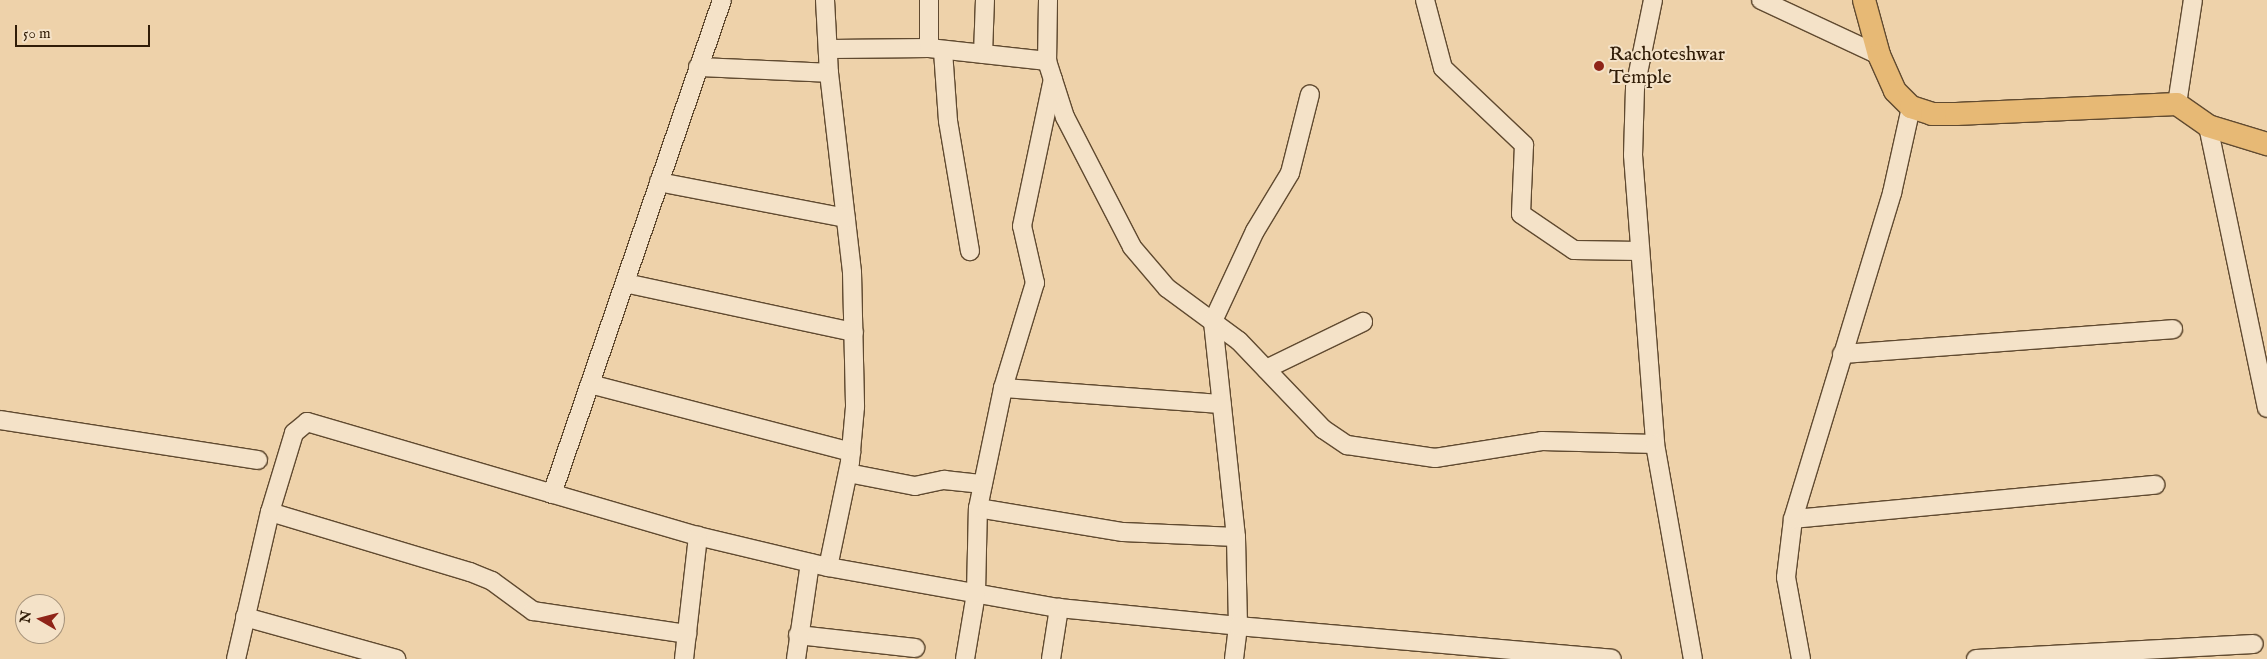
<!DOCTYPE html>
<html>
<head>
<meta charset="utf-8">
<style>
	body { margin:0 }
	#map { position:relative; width:2267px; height:659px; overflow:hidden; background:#eed2aa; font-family:"IM FELL English",serif }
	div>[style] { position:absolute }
	.roads { filter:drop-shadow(1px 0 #604a30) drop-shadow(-1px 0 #604a30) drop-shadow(0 1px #604a30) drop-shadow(0 -1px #604a30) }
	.minor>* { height:18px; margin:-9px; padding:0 9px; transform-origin:9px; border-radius:9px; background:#f4e2c8 }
	.major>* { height:22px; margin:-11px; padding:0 11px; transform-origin:11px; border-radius:11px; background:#e7b975 }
	.dots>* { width:14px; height:14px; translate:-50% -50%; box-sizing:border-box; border:2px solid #f4e2c8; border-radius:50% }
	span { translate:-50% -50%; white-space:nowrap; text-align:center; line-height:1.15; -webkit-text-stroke:4px #f4e2c8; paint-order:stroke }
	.poi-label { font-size:20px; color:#301c07 }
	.left { translate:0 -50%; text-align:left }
	.north { position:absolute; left:15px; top:594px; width:50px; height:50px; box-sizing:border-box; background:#f4e2c8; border:1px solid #a6937b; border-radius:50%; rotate:278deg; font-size:14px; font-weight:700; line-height:20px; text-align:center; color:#301c07 }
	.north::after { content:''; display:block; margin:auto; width:18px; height:22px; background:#8f2418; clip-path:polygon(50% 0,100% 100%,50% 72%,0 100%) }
	.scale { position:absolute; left:15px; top:25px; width:135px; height:22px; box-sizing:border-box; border:2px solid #301c07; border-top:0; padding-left:6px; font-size:15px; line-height:18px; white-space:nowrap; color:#301c07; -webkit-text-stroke:4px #f4e2c8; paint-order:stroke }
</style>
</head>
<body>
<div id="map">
	<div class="roads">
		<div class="minor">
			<i style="left:825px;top:0;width:73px;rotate:86.9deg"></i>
			<i style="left:829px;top:73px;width:200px;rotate:83.4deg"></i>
			<i style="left:852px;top:272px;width:135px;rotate:88.7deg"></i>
			<i style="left:855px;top:407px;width:55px;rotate:95.2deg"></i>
			<i style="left:850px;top:462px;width:107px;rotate:101.8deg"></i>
			<i style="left:1048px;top:0;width:61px;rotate:90.9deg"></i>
			<i style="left:1047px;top:61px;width:59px;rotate:72.2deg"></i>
			<i style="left:1065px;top:117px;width:146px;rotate:62.7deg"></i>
			<i style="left:1132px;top:247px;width:54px;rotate:49.5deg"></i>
			<i style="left:1167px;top:288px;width:89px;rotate:36.4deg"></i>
			<i style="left:1239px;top:341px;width:122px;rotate:46.3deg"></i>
			<i style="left:1323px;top:429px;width:29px;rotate:34deg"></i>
			<i style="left:1347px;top:445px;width:89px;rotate:8.4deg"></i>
			<i style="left:1435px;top:458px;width:108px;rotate:-9deg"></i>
			<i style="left:1542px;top:441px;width:113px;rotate:1.5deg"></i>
			<i style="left:1425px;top:0;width:70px;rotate:75.2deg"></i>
			<i style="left:1443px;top:68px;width:112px;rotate:43.5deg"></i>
			<i style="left:1524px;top:145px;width:69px;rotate:92.5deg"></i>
			<i style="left:1521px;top:214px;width:64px;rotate:34.2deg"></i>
			<i style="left:1574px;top:250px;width:66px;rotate:0.9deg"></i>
			<i style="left:1653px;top:0;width:90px;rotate:101.6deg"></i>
			<i style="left:1635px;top:88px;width:67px;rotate:91.7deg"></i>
			<i style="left:1633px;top:155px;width:290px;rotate:85.6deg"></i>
			<i style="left:1655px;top:444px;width:218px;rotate:80deg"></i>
			<i style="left:1761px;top:0;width:130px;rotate:25deg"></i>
			<i style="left:929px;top:48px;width:48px;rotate:-90deg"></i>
			<i style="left:831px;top:49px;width:98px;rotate:-0.6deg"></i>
			<i style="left:929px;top:48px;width:119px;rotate:6.3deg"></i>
			<i style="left:943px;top:51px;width:70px;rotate:85.9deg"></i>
			<i style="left:948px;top:121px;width:132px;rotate:80.4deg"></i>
			<i style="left:983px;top:54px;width:54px;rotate:-87.9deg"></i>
			<i style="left:698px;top:67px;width:131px;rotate:2.6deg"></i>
			<i style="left:2177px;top:104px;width:105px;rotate:-81.3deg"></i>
			<i style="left:2208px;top:126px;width:288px;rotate:78.2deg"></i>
			<i style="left:659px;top:182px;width:190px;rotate:10.9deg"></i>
			<i style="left:625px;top:283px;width:234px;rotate:12.1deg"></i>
			<i style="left:1842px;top:354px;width:332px;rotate:-4.3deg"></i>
			<i style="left:1266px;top:369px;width:108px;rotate:-25.9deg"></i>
			<i style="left:590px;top:384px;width:270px;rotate:14.6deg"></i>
			<i style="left:1003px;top:388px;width:219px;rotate:4.2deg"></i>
			<i style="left:0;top:420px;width:261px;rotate:8.8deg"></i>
			<i style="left:848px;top:473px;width:68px;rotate:11deg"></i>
			<i style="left:915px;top:486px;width:30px;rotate:-12deg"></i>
			<i style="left:944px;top:480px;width:39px;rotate:6deg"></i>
			<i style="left:552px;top:494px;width:522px;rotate:-71.01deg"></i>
			<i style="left:978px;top:508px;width:147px;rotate:9.4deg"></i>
			<i style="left:1123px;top:532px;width:113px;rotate:2.5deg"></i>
			<i style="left:270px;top:512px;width:209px;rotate:16.7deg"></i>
			<i style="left:470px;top:572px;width:24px;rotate:22deg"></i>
			<i style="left:492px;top:581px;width:51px;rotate:36.2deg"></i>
			<i style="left:533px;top:611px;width:156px;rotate:8.5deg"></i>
			<i style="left:1793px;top:519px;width:364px;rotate:-5.4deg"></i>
			<i style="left:245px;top:617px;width:157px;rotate:15.5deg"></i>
			<i style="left:798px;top:635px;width:118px;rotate:6.3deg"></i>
			<i style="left:236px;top:659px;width:151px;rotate:-77deg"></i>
			<i style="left:270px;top:512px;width:83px;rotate:-73.1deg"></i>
			<i style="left:294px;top:433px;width:17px;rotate:-40deg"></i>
			<i style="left:307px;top:422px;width:407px;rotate:16.3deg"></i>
			<i style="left:698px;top:536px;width:134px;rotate:13.4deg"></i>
			<i style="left:828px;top:567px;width:235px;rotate:10.1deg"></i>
			<i style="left:1059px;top:608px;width:180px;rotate:5.7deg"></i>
			<i style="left:1238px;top:626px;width:89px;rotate:-91.3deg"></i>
			<i style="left:1236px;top:537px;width:217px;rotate:-96.1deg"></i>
			<i style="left:1213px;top:321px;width:99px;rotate:-65deg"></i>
			<i style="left:1255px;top:231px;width:68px;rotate:-58.9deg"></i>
			<i style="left:1290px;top:173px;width:81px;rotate:-75.8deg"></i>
			<i style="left:684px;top:659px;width:124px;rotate:-83.5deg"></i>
			<i style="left:796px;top:659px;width:97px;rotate:-81.7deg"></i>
			<i style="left:965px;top:659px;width:67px;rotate:-80.5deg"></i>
			<i style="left:976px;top:593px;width:85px;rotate:-88.7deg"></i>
			<i style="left:978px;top:508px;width:123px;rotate:-78.2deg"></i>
			<i style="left:1003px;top:388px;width:110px;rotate:-73.1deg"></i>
			<i style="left:1035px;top:283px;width:58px;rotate:-102.8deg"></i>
			<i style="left:1022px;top:226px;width:150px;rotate:-78.1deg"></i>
			<i style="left:1051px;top:659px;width:52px;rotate:-81.1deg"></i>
			<i style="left:1234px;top:659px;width:33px;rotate:-83deg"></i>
			<i style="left:1238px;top:626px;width:375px;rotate:5deg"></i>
			<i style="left:1801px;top:659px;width:83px;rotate:-100.4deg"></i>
			<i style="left:1786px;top:577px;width:58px;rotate:-83.1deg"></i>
			<i style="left:1793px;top:519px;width:341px;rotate:-73.1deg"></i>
			<i style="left:1892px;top:193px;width:88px;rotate:-77.5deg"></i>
			<i style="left:1976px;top:659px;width:278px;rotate:-3.1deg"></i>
		</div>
		<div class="major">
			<i style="left:1864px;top:0;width:57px;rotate:74.7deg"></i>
			<i style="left:1879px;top:55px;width:39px;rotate:66deg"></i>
			<i style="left:1895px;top:91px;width:23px;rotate:45deg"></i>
			<i style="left:1911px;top:107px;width:22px;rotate:18deg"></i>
			<i style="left:1932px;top:114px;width:24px"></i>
			<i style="left:1956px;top:114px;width:221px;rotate:-2.6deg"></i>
			<i style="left:2177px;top:104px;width:38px;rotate:35deg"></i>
			<i style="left:2208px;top:126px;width:62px;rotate:17deg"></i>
		</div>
	</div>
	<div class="dots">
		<i style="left:1599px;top:66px;background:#8f2418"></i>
	</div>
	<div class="poi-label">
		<span class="left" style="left:1609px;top:66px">Rachoteshwar<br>Temple</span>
	</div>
	<div class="north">N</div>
	<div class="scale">50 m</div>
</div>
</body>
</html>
